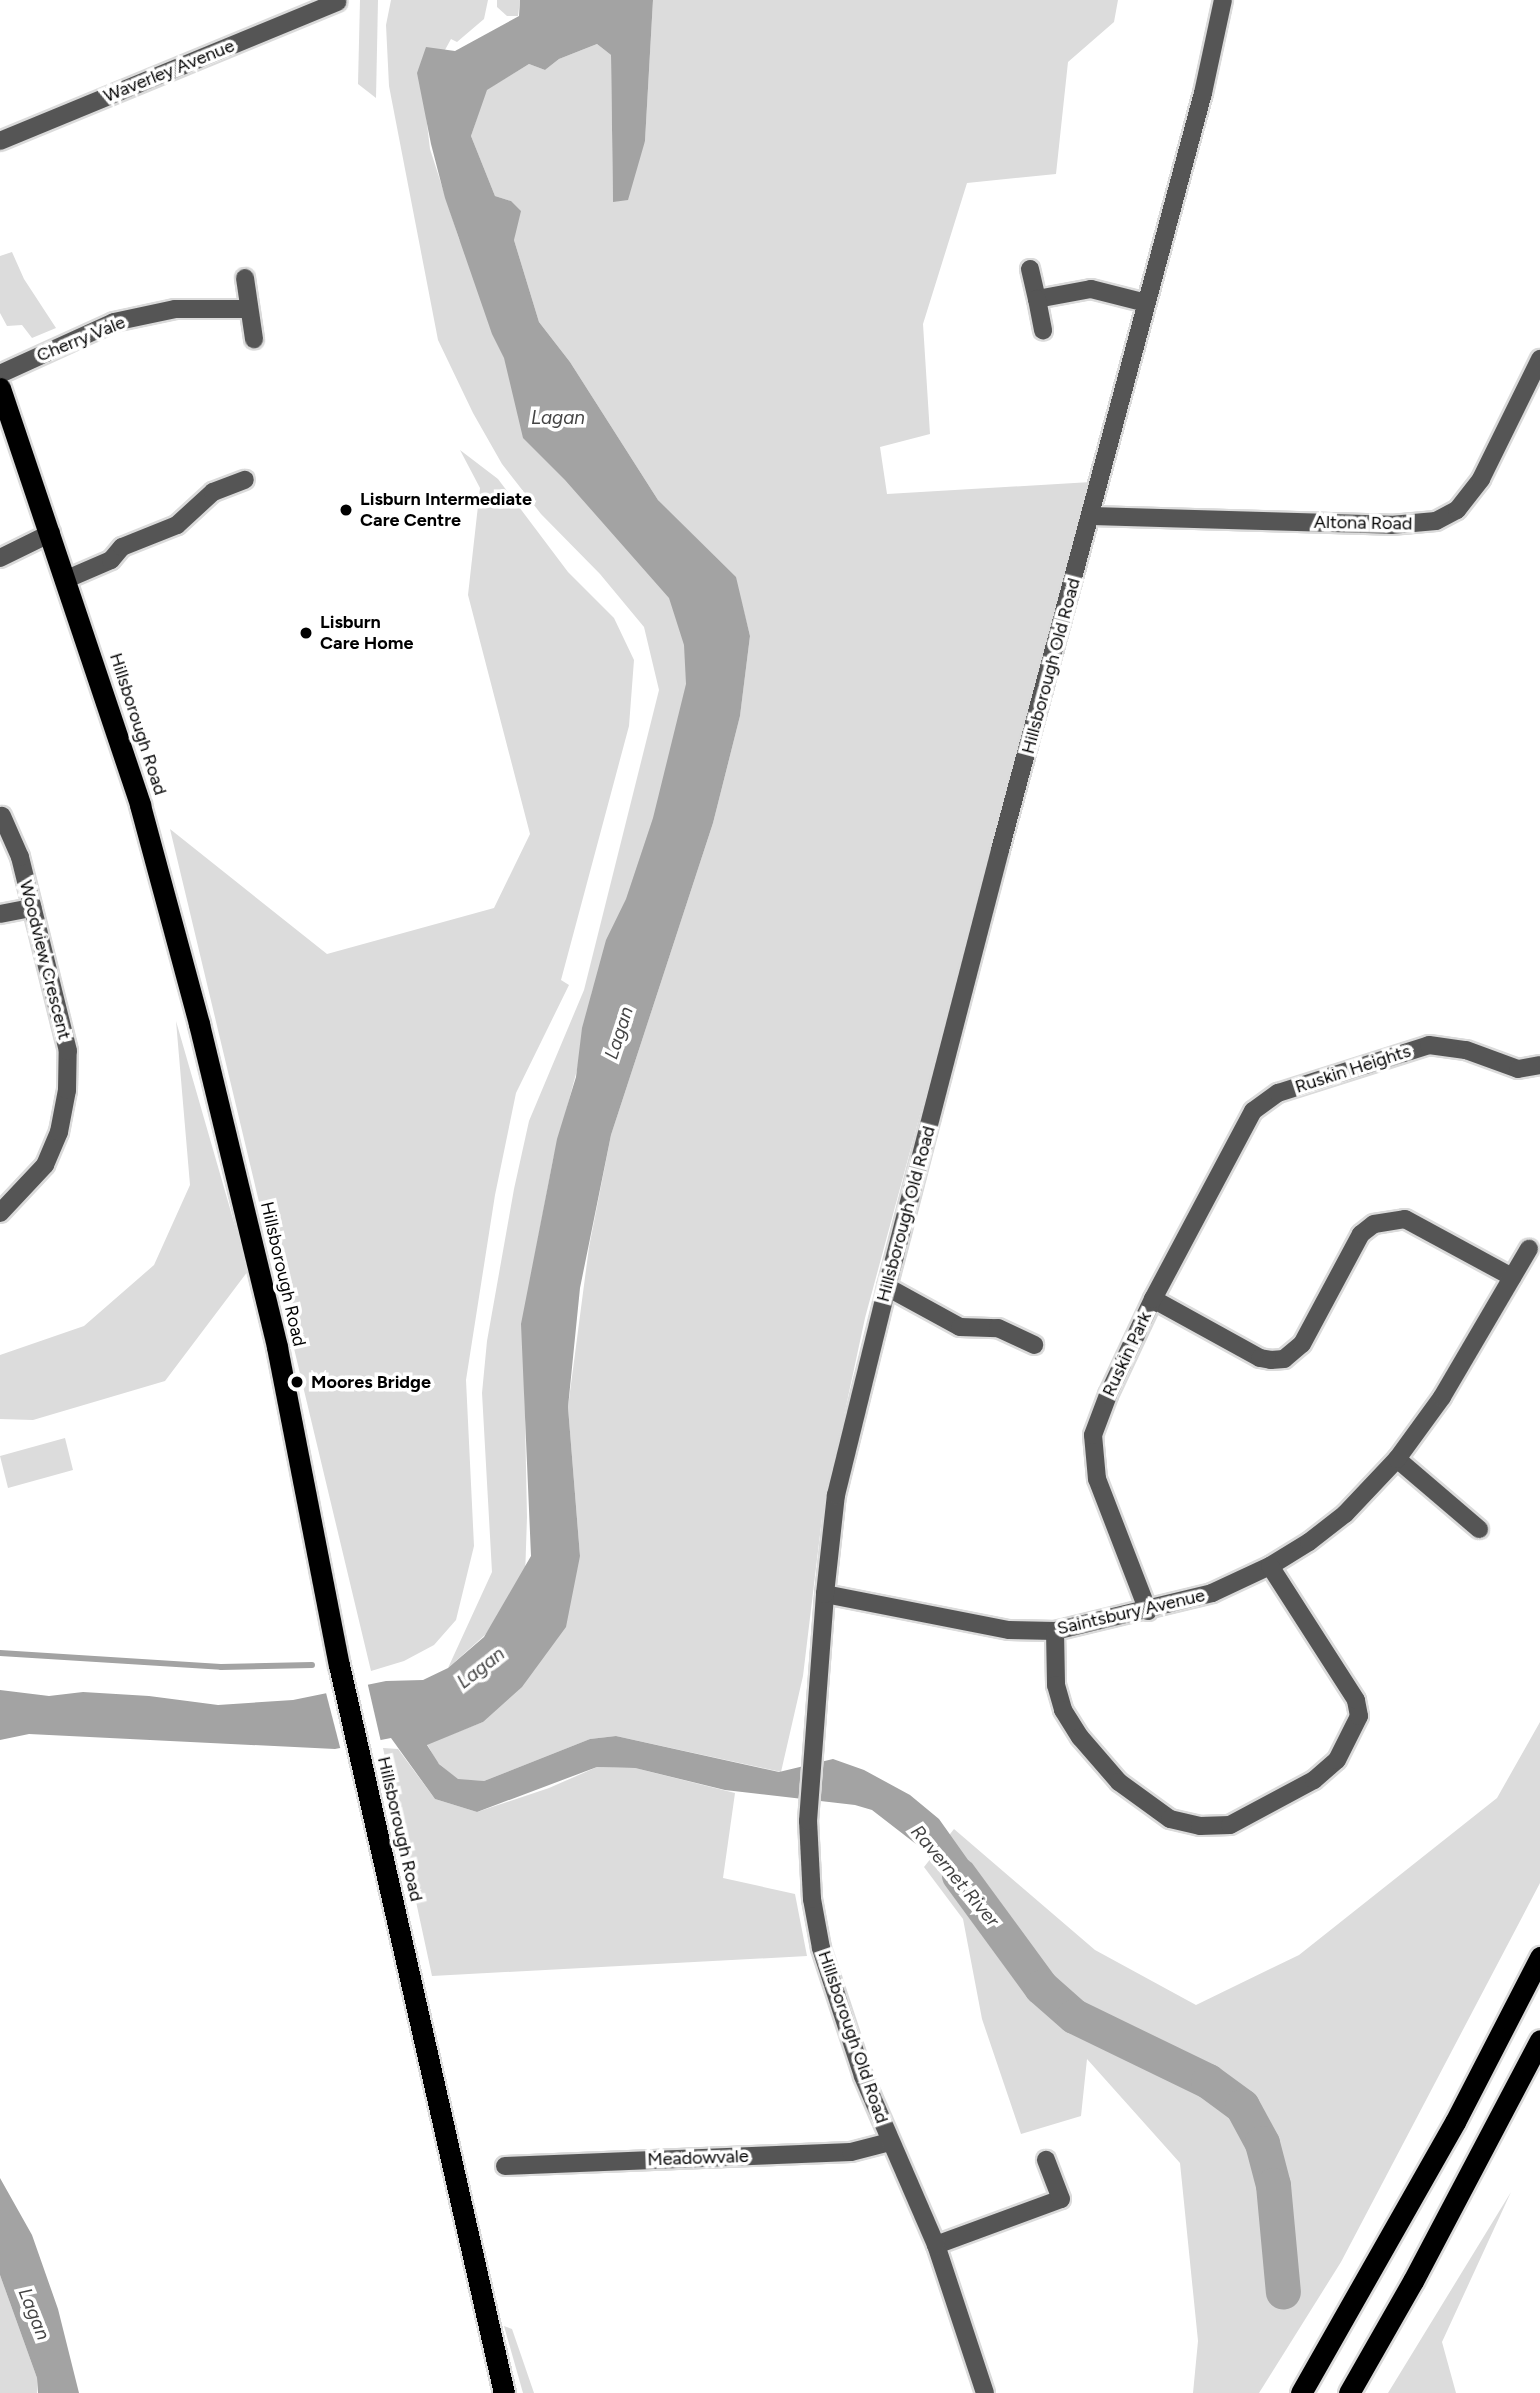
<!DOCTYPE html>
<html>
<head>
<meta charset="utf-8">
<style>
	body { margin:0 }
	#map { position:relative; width:1540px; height:2393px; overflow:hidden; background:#fff; font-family:Figtree,sans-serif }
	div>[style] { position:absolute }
	.green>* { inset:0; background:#dcdcdc }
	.water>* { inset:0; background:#a3a3a3 }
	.pier>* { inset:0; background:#fff }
	.stream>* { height:6px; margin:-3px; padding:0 3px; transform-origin:3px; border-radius:3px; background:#a3a3a3 }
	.river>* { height:35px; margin:-17.5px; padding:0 17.5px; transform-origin:17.5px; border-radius:17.5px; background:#a3a3a3 }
	.roads { filter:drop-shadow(2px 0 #dbdbdb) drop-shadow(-2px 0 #dbdbdb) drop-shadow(0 2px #dbdbdb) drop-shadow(0 -2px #dbdbdb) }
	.minor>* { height:18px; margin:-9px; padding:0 9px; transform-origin:9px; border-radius:9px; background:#555 }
	.highway>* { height:21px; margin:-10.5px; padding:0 10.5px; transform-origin:10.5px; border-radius:10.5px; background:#000 }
	.dots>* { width:19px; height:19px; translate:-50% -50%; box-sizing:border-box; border:4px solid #fff; border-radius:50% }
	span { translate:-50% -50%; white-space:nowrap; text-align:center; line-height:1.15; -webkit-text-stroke:7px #fff; paint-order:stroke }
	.street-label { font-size:18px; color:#000 }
	.poi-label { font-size:18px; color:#000; font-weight:700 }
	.left { translate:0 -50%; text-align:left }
	.water-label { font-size:19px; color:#444; font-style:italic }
</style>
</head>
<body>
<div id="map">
	<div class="green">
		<i style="clip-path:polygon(360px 0,378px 0,376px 98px,358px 84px)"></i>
		<i style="clip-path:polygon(391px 0,488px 0,484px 19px,457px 42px,451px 39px,423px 90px,430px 149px,459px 239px,674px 602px,690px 662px,680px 735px,653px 834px,592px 992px,577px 1070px,553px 1160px,523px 1318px,527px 1517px,525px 1578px,485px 1635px,448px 1668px,492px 1572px,482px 1393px,487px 1341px,514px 1189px,529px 1121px,584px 990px,659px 690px,644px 627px,600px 574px,541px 514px,502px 464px,473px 413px,438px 340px,389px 86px,386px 25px)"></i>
		<i style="clip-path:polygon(497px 0,520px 0,518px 16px,507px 16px,497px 7px)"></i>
		<i style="clip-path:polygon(653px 0,1118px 0,1114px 22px,1068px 62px,1056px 174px,967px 183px,923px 324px,930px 434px,880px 447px,887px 494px,1091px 482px,865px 1318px,822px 1518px,803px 1676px,781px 1772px,616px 1736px,590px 1739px,484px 1781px,458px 1780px,437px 1762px,427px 1744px,483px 1722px,580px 1556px,568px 1407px,589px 1247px,611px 1135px,713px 823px,740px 716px,750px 636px,735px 577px,658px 500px,570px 362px,539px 322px,514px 240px,515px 225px,511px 201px,495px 196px,471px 136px,486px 90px,529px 64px,545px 70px,559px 59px,597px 44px,611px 55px,613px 201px,645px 141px)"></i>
		<i style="clip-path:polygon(12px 252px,24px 279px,56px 328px,32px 338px,22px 325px,7px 326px,0 313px,0 256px)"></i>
		<i style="clip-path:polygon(460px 450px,498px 479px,568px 572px,614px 618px,634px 660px,629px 726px,561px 980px,569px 985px,516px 1093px,495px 1195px,466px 1380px,474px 1546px,456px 1620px,434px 1645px,404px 1661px,371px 1671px,170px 829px,327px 954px,494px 908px,530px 834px,468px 595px,480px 488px)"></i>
		<i style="clip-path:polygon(176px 1021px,248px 1271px,165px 1381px,33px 1420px,0 1419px,0 1355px,84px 1326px,154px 1265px,190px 1185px)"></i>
		<i style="clip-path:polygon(65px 1438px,73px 1470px,8px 1488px,0 1456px)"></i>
		<i style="clip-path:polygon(1540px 1722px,1540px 1883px,1341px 2262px,1259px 2393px,1193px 2393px,1198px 2341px,1180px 2163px,1087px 2059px,1081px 2116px,1021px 2134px,982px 2019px,963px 1919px,924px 1867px,954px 1829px,1095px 1950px,1196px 2005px,1299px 1955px,1497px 1798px)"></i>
		<i style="clip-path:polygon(383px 1748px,398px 1749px,435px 1799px,477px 1812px,549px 1788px,597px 1767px,635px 1768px,735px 1793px,723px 1878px,795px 1894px,807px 1956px,432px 1976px)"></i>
		<i style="clip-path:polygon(1511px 2192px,1442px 2342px,1456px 2393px,1388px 2393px)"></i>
		<i style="clip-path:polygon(0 2275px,37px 2378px,37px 2393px,0 2393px)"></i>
		<i style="clip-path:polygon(504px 2326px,512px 2329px,534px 2393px,523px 2393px)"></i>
	</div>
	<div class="water">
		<i style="clip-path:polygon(520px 0,653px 0,645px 141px,628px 200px,613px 202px,611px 55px,597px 44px,559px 59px,545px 70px,529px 64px,487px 90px,471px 136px,495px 196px,511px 201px,521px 211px,514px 240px,539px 322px,570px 362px,658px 500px,736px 577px,750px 636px,740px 716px,713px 823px,611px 1135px,580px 1288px,568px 1407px,580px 1556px,566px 1627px,522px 1687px,483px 1722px,427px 1745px,439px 1764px,458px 1779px,484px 1781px,590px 1739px,616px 1736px,779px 1772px,833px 1759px,864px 1770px,910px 1795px,939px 1819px,1000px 1905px,976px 1921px,925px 1851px,872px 1810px,855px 1805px,725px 1790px,635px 1768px,597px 1767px,477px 1812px,435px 1799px,391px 1738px,335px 1749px,29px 1734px,0 1740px,0 1690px,49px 1696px,83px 1692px,149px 1696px,218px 1705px,293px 1700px,386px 1681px,423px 1680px,448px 1668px,484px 1637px,531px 1556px,521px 1324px,557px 1139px,576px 1077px,582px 1028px,606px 940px,626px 899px,653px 818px,686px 684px,684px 645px,669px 598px,565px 480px,523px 438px,504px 358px,492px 334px,445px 198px,431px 144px,417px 73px,426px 47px,455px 51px,519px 16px)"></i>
		<i style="clip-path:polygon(0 2178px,32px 2235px,58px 2309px,79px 2393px,38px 2393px,37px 2378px,0 2275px)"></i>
	</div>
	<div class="pier">
		<i style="clip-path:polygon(367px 1681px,381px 1742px,341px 1751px,325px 1689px)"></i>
	</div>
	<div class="stream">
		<i style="left:0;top:1653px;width:221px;rotate:3.6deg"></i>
		<i style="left:221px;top:1667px;width:91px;rotate:-1.3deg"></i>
	</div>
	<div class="river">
		<i style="left:959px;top:1875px;width:139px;rotate:53.8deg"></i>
		<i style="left:1041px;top:1987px;width:44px;rotate:41.3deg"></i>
		<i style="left:1074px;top:2016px;width:149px;rotate:25.9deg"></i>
		<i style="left:1208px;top:2081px;width:42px;rotate:36.3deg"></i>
		<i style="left:1242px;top:2106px;width:42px;rotate:61.6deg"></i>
		<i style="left:1262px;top:2143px;width:43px;rotate:75.3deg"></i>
		<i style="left:1273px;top:2185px;width:107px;rotate:84.7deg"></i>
	</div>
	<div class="roads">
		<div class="minor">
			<i style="left:0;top:141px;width:365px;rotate:-22.4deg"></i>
			<i style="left:1030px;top:269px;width:31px;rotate:77deg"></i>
			<i style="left:1037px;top:299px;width:55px;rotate:-10.5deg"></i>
			<i style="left:1091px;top:289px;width:57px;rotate:14.3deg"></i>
			<i style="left:245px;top:278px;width:62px;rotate:81.6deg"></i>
			<i style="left:1037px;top:299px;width:32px;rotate:79deg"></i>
			<i style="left:0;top:374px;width:125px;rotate:-24.5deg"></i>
			<i style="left:114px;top:322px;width:62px;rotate:-12deg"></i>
			<i style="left:175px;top:309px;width:74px"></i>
			<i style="left:1092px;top:516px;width:299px;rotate:1.7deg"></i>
			<i style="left:1391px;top:525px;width:45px;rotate:-5.1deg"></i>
			<i style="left:1436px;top:521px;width:24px;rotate:-28deg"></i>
			<i style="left:1457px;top:510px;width:39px;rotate:-52deg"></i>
			<i style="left:1481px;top:479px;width:134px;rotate:-63.8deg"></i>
			<i style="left:0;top:558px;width:57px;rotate:-26.1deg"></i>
			<i style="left:67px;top:579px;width:48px;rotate:-23.4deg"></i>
			<i style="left:111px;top:560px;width:17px;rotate:-50deg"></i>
			<i style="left:122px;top:547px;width:59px;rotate:-21.8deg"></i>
			<i style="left:177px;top:525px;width:49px;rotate:-42.5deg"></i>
			<i style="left:213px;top:492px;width:34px;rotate:-21deg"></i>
			<i style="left:0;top:914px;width:33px;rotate:-11deg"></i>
			<i style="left:0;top:1213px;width:66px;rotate:-46.8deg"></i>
			<i style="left:45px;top:1165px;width:36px;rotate:-67deg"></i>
			<i style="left:59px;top:1132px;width:43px;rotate:-79.2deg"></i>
			<i style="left:67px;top:1090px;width:39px;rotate:-89deg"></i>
			<i style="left:68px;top:1051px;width:200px;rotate:-103.9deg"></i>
			<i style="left:20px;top:857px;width:45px;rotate:-113.7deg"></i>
			<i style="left:887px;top:1287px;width:83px;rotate:28.7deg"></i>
			<i style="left:960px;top:1327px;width:38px;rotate:2deg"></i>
			<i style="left:998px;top:1328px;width:40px;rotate:25deg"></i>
			<i style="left:1153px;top:1299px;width:122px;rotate:28.9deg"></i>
			<i style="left:1260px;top:1358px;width:11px;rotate:10deg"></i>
			<i style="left:1271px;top:1360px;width:13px;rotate:-4deg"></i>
			<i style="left:1284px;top:1359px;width:23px;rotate:-40deg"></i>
			<i style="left:1302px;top:1344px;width:125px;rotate:-61.8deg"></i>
			<i style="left:1361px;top:1234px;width:16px;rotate:-38deg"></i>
			<i style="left:1374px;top:1224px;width:31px;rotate:-9deg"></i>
			<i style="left:1405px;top:1219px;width:122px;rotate:28.5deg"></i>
			<i style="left:1397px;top:1459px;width:108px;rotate:40.5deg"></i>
			<i style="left:825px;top:1594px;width:187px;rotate:11.1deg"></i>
			<i style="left:1009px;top:1630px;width:46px;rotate:1.2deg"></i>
			<i style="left:1055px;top:1631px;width:162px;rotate:-13.6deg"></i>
			<i style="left:1212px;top:1593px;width:64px;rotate:-25deg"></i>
			<i style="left:1270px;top:1566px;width:46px;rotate:-31.6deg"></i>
			<i style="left:1309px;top:1542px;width:46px;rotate:-37.9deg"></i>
			<i style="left:1345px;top:1514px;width:76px;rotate:-46.6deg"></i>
			<i style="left:1397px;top:1459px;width:77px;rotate:-54deg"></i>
			<i style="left:1442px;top:1397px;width:172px;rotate:-59.6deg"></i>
			<i style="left:1148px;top:1611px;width:142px;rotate:-111.1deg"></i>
			<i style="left:1097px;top:1479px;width:44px;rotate:-95.2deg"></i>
			<i style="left:1093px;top:1435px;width:43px;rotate:-69.4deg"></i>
			<i style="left:1108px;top:1395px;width:106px;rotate:-64.9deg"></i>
			<i style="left:1153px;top:1299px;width:213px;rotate:-62deg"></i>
			<i style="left:1253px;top:1111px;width:31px;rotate:-36deg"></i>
			<i style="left:1278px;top:1093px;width:158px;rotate:-17.6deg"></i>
			<i style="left:1429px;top:1045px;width:37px;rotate:8deg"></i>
			<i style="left:1466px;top:1050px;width:55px;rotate:20.1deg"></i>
			<i style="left:1518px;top:1069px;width:22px;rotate:-10deg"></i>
			<i style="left:1055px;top:1631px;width:54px;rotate:88.9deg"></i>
			<i style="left:1056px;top:1685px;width:26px;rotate:74deg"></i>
			<i style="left:1063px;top:1710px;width:32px;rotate:58deg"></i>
			<i style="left:1080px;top:1737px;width:60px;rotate:49.1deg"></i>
			<i style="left:1119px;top:1782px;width:63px;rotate:36deg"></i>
			<i style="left:1170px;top:1819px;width:31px;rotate:13deg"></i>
			<i style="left:1200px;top:1826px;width:30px;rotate:-2deg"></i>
			<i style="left:1230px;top:1825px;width:95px;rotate:-28.2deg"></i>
			<i style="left:1314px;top:1780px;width:30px;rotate:-41deg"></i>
			<i style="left:1337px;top:1760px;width:49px;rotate:-63.4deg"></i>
			<i style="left:1359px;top:1716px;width:16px;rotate:-101deg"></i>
			<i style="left:1356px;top:1700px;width:159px;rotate:-122.7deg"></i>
			<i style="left:505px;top:2166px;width:346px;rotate:-2.3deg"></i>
			<i style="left:851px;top:2152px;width:40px;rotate:-14.4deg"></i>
			<i style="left:936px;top:2245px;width:133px;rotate:-20.2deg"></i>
			<i style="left:1061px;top:2199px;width:42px;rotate:-111deg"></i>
			<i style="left:985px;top:2393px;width:156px;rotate:-108.3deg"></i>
			<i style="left:936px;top:2245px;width:184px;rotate:-113.4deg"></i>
			<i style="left:863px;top:2076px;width:135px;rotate:-108.2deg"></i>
			<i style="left:821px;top:1948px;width:50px;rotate:-100.4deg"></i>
			<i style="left:812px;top:1899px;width:78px;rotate:-92.9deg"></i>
			<i style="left:808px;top:1821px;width:228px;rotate:-85.7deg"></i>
			<i style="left:825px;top:1594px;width:100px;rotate:-83.7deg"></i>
			<i style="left:836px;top:1495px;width:214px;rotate:-76.2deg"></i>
			<i style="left:887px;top:1287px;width:451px;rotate:-75.5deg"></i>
			<i style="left:1000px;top:850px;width:784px;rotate:-74.99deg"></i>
			<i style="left:1203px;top:93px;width:95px;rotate:-77.9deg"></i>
		</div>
		<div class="highway">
			<i style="left:0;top:388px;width:440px;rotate:71.4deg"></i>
			<i style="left:140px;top:805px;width:227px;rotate:74.9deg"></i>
			<i style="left:199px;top:1024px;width:332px;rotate:76.4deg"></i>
			<i style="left:277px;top:1347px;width:324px;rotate:79deg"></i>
			<i style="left:339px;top:1665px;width:746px;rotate:77.23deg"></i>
			<i style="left:1301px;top:2393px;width:312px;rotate:-60.4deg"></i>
			<i style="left:1455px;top:2122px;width:186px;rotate:-62.7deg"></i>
			<i style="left:1349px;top:2393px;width:129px;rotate:-60.3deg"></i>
			<i style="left:1413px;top:2281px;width:272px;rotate:-62.2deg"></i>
		</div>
	</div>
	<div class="dots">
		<i style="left:346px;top:510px;background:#000"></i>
		<i style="left:306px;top:633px;background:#000"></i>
		<i style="left:297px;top:1382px;background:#000"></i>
	</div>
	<div class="street-label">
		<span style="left:169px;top:71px;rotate:-22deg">Waverley Avenue</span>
		<span style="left:81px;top:339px;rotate:-22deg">Cherry Vale</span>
		<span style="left:1363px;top:523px;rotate:1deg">Altona Road</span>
		<span style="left:1051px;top:666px;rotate:-75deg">Hillsborough Old Road</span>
		<span style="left:138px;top:724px;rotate:72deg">Hillsborough Road</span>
		<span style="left:45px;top:960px;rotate:76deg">Woodview Crescent</span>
		<span style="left:1353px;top:1069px;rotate:-18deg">Ruskin Heights</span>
		<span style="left:906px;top:1214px;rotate:-75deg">Hillsborough Old Road</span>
		<span style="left:283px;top:1274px;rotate:77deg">Hillsborough Road</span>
		<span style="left:1127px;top:1354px;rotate:-65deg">Ruskin Park</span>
		<span style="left:1131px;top:1612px;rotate:-13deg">Saintsbury Avenue</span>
		<span style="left:400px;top:1829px;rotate:77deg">Hillsborough Road</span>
		<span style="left:853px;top:2037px;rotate:71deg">Hillsborough Old Road</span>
		<span style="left:698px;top:2158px;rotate:-2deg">Meadowvale</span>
	</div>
	<div class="poi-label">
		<span class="left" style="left:360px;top:510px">Lisburn Intermediate<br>Care Centre</span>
		<span class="left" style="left:320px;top:633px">Lisburn<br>Care Home</span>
		<span class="left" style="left:311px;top:1382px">Moores Bridge</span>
	</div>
	<div class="water-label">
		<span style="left:558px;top:418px">Lagan</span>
		<span style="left:619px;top:1033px;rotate:-72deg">Lagan</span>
		<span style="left:481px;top:1668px;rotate:-38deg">Lagan</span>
		<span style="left:955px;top:1876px;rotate:50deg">Ravernet River</span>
		<span style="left:34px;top:2314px;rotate:68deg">Lagan</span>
	</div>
</div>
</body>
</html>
